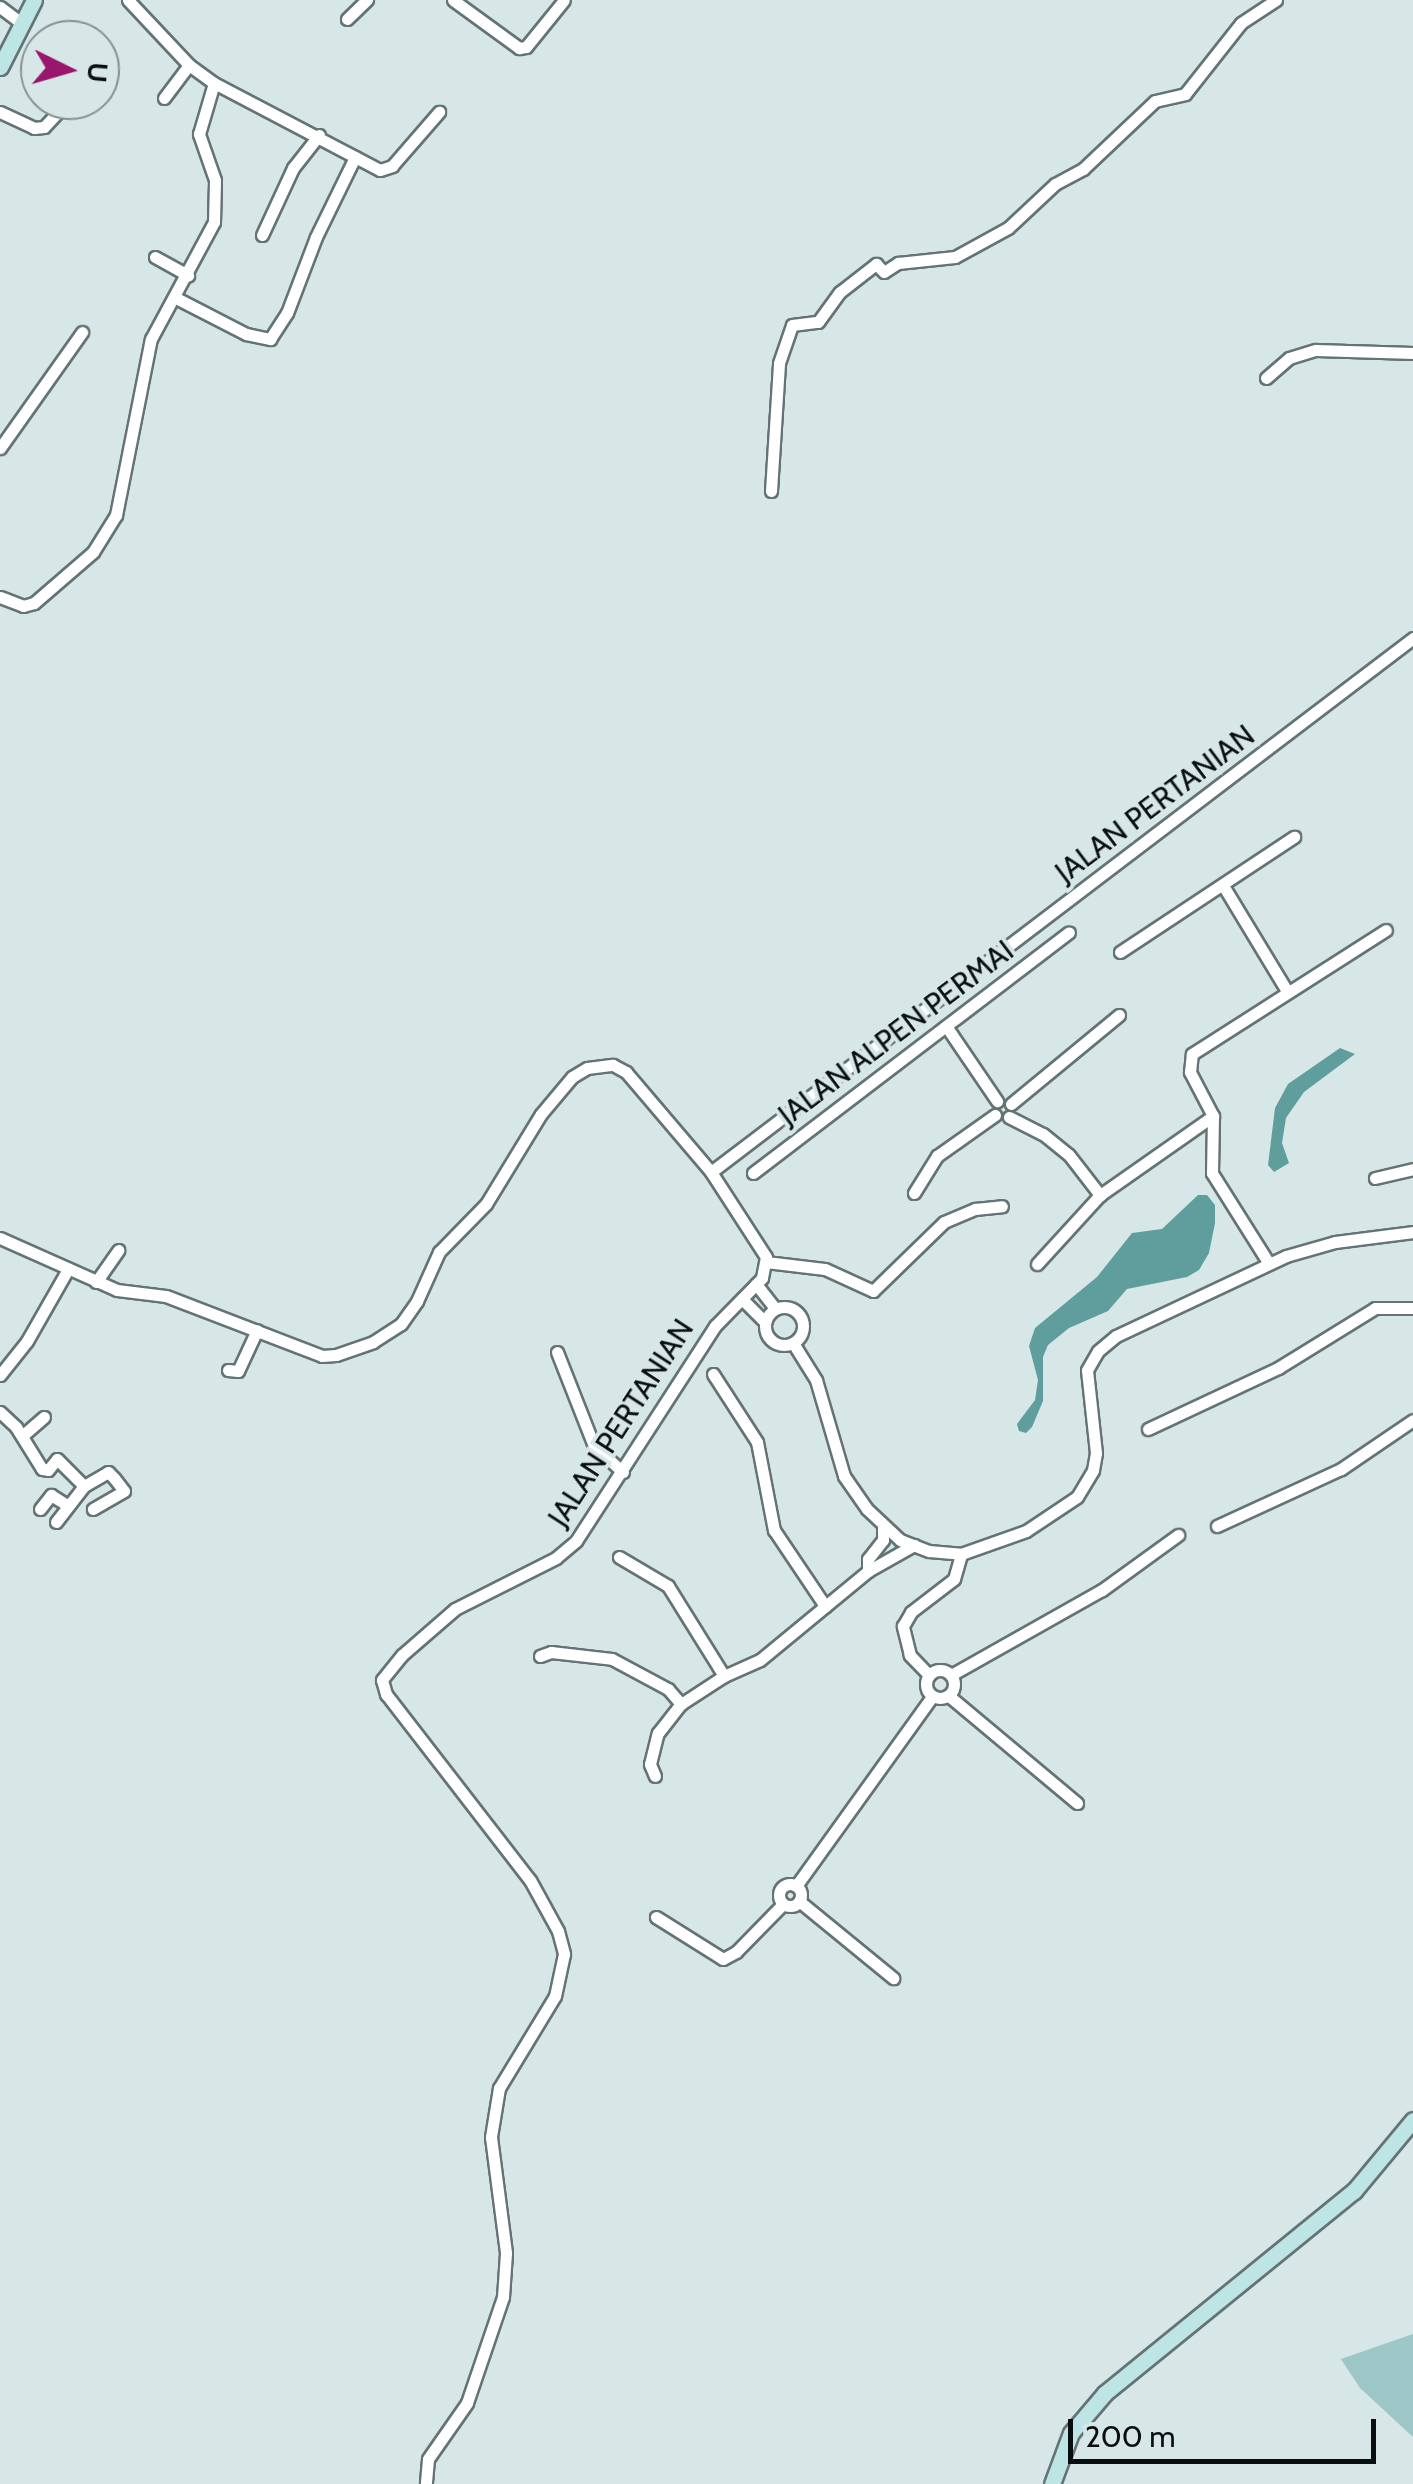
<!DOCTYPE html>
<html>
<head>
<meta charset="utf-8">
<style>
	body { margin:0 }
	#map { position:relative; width:1413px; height:2484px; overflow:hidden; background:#d7e7e7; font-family:Cabin,sans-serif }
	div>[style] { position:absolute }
	.green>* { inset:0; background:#9dc6c6 }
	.water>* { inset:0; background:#609e9e }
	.roads { filter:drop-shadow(2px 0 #647373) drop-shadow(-2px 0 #647373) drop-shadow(0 2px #647373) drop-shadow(0 -2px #647373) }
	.street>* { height:11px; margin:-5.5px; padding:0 5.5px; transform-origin:5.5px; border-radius:5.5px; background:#fff }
	.street>.ring { margin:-5.5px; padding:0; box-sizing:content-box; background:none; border:11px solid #fff; border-radius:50% }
	.secondary>* { height:15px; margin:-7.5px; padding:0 7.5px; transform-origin:7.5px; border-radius:7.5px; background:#bde5e5 }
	span { translate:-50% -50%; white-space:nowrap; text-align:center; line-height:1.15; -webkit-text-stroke:8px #d7e7e7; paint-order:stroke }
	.street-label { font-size:30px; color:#090f0f }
	.north { position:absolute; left:20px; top:20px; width:100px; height:100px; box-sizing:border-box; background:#d7e7e7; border:2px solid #859191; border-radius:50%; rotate:95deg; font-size:28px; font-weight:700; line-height:40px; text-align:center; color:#090f0f }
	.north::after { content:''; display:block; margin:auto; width:35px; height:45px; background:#98166d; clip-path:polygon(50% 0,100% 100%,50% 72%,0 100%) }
	.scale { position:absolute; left:1068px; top:2419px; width:308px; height:45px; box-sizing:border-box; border:5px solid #090f0f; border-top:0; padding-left:12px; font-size:30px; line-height:35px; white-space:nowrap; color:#090f0f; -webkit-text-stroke:8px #d7e7e7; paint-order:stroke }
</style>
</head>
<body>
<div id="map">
	<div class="green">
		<i style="clip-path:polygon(1413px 2334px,1413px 2437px,1360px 2388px,1341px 2359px)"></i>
	</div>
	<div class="water">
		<i style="clip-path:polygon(1340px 1048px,1355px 1054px,1304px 1092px,1286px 1118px,1282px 1143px,1289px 1163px,1274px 1172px,1268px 1165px,1275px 1108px,1288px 1084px)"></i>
		<i style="clip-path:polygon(1198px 1195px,1207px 1195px,1215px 1205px,1215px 1223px,1209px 1253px,1199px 1270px,1187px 1277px,1127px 1289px,1108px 1311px,1069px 1328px,1048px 1345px,1043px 1357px,1043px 1401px,1032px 1427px,1026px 1433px,1019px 1431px,1017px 1424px,1035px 1400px,1038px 1380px,1029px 1346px,1035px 1328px,1097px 1277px,1132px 1233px,1162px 1229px)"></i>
	</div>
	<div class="roads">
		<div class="street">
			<i style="left:128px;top:0;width:89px;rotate:46.8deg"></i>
			<i style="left:189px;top:65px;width:31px;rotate:36deg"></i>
			<i style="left:214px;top:83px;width:187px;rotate:27.7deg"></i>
			<i style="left:380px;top:170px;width:13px;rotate:-18deg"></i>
			<i style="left:392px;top:166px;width:72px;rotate:-49deg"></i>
			<i style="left:453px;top:0;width:82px;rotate:36deg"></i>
			<i style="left:519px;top:48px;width:7px;rotate:-8deg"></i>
			<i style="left:526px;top:47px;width:60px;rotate:-51deg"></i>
			<i style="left:0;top:7px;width:26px;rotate:37deg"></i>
			<i style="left:347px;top:19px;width:28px;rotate:-44deg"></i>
			<i style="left:164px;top:98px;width:41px;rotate:-52.9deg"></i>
			<i style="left:0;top:112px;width:38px;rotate:25deg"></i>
			<i style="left:34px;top:128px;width:10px;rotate:-6deg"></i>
			<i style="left:44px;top:127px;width:37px;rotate:-47deg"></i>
			<i style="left:262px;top:235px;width:74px;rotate:-65.2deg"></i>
			<i style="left:293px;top:168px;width:42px;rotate:-51.8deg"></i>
			<i style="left:155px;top:257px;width:38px;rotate:29deg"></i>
			<i style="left:176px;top:298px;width:79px;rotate:27.2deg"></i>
			<i style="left:246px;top:334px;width:25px;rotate:12deg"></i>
			<i style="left:270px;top:339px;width:31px;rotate:-57deg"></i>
			<i style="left:287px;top:313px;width:81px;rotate:-69.1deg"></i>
			<i style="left:316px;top:237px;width:89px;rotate:-64deg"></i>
			<i style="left:1266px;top:378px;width:30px;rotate:-41deg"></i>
			<i style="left:1289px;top:358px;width:28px;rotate:-17deg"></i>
			<i style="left:1316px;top:350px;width:97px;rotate:1.8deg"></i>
			<i style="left:0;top:448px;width:142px;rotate:-54.7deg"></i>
			<i style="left:771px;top:491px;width:128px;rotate:-86.4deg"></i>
			<i style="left:779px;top:363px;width:40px;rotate:-71.1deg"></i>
			<i style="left:792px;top:325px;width:26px;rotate:-7deg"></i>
			<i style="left:818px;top:322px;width:37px;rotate:-54deg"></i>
			<i style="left:840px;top:292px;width:46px;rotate:-37.9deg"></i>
			<i style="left:876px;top:264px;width:11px;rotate:45deg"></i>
			<i style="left:884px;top:272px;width:17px;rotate:-33deg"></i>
			<i style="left:898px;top:263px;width:57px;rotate:-6deg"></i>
			<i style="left:955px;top:257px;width:60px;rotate:-28.7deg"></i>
			<i style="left:1008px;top:228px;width:64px;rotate:-43.1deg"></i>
			<i style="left:1055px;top:184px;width:32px;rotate:-28deg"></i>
			<i style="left:1083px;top:169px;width:99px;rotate:-43.4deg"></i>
			<i style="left:1155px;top:101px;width:31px;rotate:-13deg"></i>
			<i style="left:1185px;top:94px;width:90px;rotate:-51.7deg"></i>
			<i style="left:1241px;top:23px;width:42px;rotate:-33.3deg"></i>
			<i style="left:0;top:597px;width:25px;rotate:21deg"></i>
			<i style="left:23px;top:606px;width:11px;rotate:-15deg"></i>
			<i style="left:34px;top:603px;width:78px;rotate:-40.8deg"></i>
			<i style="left:93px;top:552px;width:44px;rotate:-58.1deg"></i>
			<i style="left:116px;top:515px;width:179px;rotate:-78.8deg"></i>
			<i style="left:151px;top:339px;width:133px;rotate:-61.7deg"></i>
			<i style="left:214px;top:222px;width:42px;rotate:-88.6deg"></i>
			<i style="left:215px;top:180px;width:49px;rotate:-109.2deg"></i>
			<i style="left:199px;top:134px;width:53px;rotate:-73.6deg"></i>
			<i style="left:1224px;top:887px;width:122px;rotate:58.8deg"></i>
			<i style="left:1120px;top:952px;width:209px;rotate:-33.5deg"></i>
			<i style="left:946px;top:1026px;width:91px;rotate:55.8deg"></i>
			<i style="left:1011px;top:1104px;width:140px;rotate:-39.5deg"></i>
			<i style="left:1009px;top:1117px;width:38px;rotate:27deg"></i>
			<i style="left:1043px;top:1134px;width:33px;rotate:39deg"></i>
			<i style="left:1069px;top:1155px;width:51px;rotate:52.2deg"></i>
			<i style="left:711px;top:1172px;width:882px;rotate:-37.26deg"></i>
			<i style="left:753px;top:1173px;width:397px;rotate:-37.3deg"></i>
			<i style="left:1375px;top:1178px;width:39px;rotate:-13deg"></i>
			<i style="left:914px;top:1193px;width:44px;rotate:-58.1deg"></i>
			<i style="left:937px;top:1156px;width:71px;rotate:-35.3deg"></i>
			<i style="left:0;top:1238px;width:128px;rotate:24deg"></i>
			<i style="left:117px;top:1290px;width:49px;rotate:7deg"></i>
			<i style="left:166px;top:1296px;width:167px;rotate:21deg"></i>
			<i style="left:322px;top:1356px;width:14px;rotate:-4deg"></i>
			<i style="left:336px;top:1355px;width:39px;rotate:-19deg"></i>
			<i style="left:373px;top:1342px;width:33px;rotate:-33deg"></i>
			<i style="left:401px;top:1324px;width:28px;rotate:-55deg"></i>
			<i style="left:417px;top:1301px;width:54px;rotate:-65.8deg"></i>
			<i style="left:439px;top:1252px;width:67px;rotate:-45.6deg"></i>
			<i style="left:486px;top:1204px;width:105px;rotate:-58.6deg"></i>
			<i style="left:541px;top:1114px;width:48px;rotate:-50deg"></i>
			<i style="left:572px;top:1077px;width:17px;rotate:-31deg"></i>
			<i style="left:587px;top:1068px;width:26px;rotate:-7deg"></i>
			<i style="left:613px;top:1065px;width:15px;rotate:28deg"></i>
			<i style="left:626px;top:1072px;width:131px;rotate:49.6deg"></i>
			<i style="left:711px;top:1172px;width:101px;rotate:57.1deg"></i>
			<i style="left:766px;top:1257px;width:21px;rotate:101deg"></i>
			<i style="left:762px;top:1278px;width:67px;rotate:134.4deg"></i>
			<i style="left:715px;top:1326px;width:256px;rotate:122.9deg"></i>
			<i style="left:576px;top:1541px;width:26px;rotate:140deg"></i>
			<i style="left:556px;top:1558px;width:113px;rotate:153.2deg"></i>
			<i style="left:455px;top:1609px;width:70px;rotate:139deg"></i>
			<i style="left:402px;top:1655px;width:32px;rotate:129deg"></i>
			<i style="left:382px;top:1680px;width:15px;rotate:74deg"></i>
			<i style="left:386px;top:1694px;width:235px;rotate:52.3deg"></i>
			<i style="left:530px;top:1880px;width:58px;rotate:61.2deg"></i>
			<i style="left:558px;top:1931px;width:24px;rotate:75deg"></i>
			<i style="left:564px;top:1954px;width:43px;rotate:102.1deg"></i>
			<i style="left:555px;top:1996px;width:108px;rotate:121.3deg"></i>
			<i style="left:499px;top:2088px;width:50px;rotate:99.3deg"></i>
			<i style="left:491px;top:2137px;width:117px;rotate:82.6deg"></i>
			<i style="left:506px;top:2253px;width:44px;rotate:93.9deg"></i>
			<i style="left:503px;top:2297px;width:112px;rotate:108.8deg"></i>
			<i style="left:467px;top:2403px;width:68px;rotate:124.9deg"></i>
			<i style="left:428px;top:2459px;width:25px;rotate:95deg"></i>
			<i style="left:766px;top:1262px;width:59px;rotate:6.8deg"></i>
			<i style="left:825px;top:1269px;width:53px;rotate:24.6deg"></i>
			<i style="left:873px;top:1291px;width:99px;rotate:-44.2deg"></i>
			<i style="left:944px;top:1222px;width:34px;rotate:-23deg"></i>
			<i style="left:975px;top:1209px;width:27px;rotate:-6deg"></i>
			<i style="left:1268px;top:1262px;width:105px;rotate:-122.2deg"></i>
			<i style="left:1212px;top:1173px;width:57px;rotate:-89deg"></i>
			<i style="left:1213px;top:1116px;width:50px;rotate:-117.6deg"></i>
			<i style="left:1190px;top:1072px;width:18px;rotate:-84deg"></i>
			<i style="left:1192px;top:1054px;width:230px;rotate:-32.6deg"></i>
			<i style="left:1037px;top:1264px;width:93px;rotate:-47.6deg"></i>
			<i style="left:1100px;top:1195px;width:138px;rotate:-35deg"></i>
			<i style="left:96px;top:1282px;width:39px;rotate:-55deg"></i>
			<i style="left:756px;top:1284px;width:31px;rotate:52deg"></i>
			<i style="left:742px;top:1299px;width:33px;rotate:45deg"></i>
			<i class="ring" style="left:765px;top:1307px;width:27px;height:27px"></i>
			<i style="left:793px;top:1343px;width:44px;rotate:58.1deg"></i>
			<i style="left:816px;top:1380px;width:100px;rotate:73.7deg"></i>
			<i style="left:844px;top:1476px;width:40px;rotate:55.1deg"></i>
			<i style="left:867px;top:1509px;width:45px;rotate:43.2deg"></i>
			<i style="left:900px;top:1540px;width:31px;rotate:21deg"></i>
			<i style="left:929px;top:1551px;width:32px;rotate:5deg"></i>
			<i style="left:961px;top:1554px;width:69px;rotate:-19.5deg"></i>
			<i style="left:1026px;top:1531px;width:61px;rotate:-33.7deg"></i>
			<i style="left:1077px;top:1497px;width:31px;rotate:-59deg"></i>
			<i style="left:1093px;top:1470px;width:17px;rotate:-80deg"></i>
			<i style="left:1096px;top:1453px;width:83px;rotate:-96.2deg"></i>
			<i style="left:1087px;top:1370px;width:22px;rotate:-60deg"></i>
			<i style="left:1098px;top:1351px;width:23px;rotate:-40deg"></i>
			<i style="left:1116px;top:1336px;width:188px;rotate:-25.2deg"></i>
			<i style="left:1286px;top:1256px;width:51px;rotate:-15.9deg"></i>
			<i style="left:1335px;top:1242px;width:79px;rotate:-7.3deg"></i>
			<i style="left:557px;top:1352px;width:101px;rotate:68.5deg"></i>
			<i style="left:594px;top:1446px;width:39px;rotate:42deg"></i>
			<i style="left:228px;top:1370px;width:10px;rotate:6deg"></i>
			<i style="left:238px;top:1371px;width:45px;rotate:-65.1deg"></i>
			<i style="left:713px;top:1374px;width:81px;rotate:57.1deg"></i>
			<i style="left:757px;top:1442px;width:90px;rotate:79.1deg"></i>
			<i style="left:774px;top:1530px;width:92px;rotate:56.1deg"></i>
			<i style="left:0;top:1375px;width:43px;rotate:-51.5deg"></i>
			<i style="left:27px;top:1341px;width:81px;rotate:-60.3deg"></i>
			<i style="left:0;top:1412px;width:22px;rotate:43deg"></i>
			<i style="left:16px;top:1427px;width:49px;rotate:58.2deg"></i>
			<i style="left:42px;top:1469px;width:6px;rotate:9deg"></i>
			<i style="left:48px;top:1470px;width:14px;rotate:-51deg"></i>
			<i style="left:57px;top:1459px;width:38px;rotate:45deg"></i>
			<i style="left:84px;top:1486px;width:28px;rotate:-30deg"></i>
			<i style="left:108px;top:1472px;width:8px;rotate:45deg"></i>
			<i style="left:114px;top:1478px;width:16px;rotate:52deg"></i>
			<i style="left:124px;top:1491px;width:36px;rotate:150deg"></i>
			<i style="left:1148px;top:1429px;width:144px;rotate:-25.1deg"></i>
			<i style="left:1278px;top:1368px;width:114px;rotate:-31.7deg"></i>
			<i style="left:1375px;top:1308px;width:38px"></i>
			<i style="left:22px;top:1436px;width:29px;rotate:-41deg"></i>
			<i style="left:40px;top:1509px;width:18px;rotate:-52deg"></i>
			<i style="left:51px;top:1495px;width:19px;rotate:32deg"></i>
			<i style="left:56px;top:1522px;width:46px;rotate:-52.1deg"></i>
			<i style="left:1217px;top:1526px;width:136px;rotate:-24.7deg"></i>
			<i style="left:1341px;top:1469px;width:87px;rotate:-34.2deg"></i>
			<i style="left:619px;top:1557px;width:57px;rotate:30.6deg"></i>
			<i style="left:668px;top:1586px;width:106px;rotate:58.1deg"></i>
			<i style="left:868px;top:1571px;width:12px;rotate:-90deg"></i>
			<i style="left:868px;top:1559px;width:24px;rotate:-52deg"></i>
			<i style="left:883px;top:1540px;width:13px;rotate:-90deg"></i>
			<i style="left:540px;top:1656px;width:12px;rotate:-20deg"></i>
			<i style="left:551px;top:1652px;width:61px;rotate:6.5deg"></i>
			<i style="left:612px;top:1659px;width:64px;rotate:28.2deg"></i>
			<i style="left:668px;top:1689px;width:20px;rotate:49deg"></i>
			<i class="ring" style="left:926px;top:1670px;width:17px;height:17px"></i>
			<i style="left:929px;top:1675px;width:28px;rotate:-134deg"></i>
			<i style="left:910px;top:1655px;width:30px;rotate:-104deg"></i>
			<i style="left:903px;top:1626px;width:16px;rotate:-60deg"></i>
			<i style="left:911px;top:1612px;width:54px;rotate:-37.5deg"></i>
			<i style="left:954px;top:1579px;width:26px;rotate:-74deg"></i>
			<i style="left:951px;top:1675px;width:173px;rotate:-29.4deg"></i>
			<i style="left:1102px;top:1590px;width:94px;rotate:-35.9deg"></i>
			<i style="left:949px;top:1696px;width:167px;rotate:39.9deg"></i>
			<i style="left:655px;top:1776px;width:13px;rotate:-113deg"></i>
			<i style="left:650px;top:1764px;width:32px;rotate:-76deg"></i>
			<i style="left:658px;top:1733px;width:37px;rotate:-52deg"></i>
			<i style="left:681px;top:1704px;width:51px;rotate:-33.1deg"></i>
			<i style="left:724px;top:1676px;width:39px;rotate:-24deg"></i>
			<i style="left:760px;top:1660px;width:140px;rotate:-39.5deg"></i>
			<i style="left:868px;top:1571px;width:53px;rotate:-29.5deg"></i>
			<i class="ring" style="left:779px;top:1884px;width:11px;height:11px"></i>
			<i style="left:796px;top:1886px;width:233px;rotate:-54.3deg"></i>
			<i style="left:799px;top:1901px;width:122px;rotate:39.3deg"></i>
			<i style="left:656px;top:1917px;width:79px;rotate:32.1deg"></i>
			<i style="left:723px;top:1959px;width:15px;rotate:-28deg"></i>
			<i style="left:736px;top:1952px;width:67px;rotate:-45.6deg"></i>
		</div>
		<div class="secondary">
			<i style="left:0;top:67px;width:75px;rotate:-63.1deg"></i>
			<i style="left:1052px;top:2484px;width:54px;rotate:-69.6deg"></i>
			<i style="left:1071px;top:2433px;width:52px;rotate:-49.6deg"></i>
			<i style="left:1105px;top:2393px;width:321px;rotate:-39.1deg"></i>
			<i style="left:1354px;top:2191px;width:92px;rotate:-50.3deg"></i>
		</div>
	</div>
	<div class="street-label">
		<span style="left:1155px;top:804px;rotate:-37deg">JALAN PERTANIAN</span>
		<span style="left:896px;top:1033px;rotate:-37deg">JALAN ALPEN PERMAI</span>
		<span style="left:621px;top:1423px;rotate:-57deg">JALAN PERTANIAN</span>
	</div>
	<div class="north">U</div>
	<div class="scale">200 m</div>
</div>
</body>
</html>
